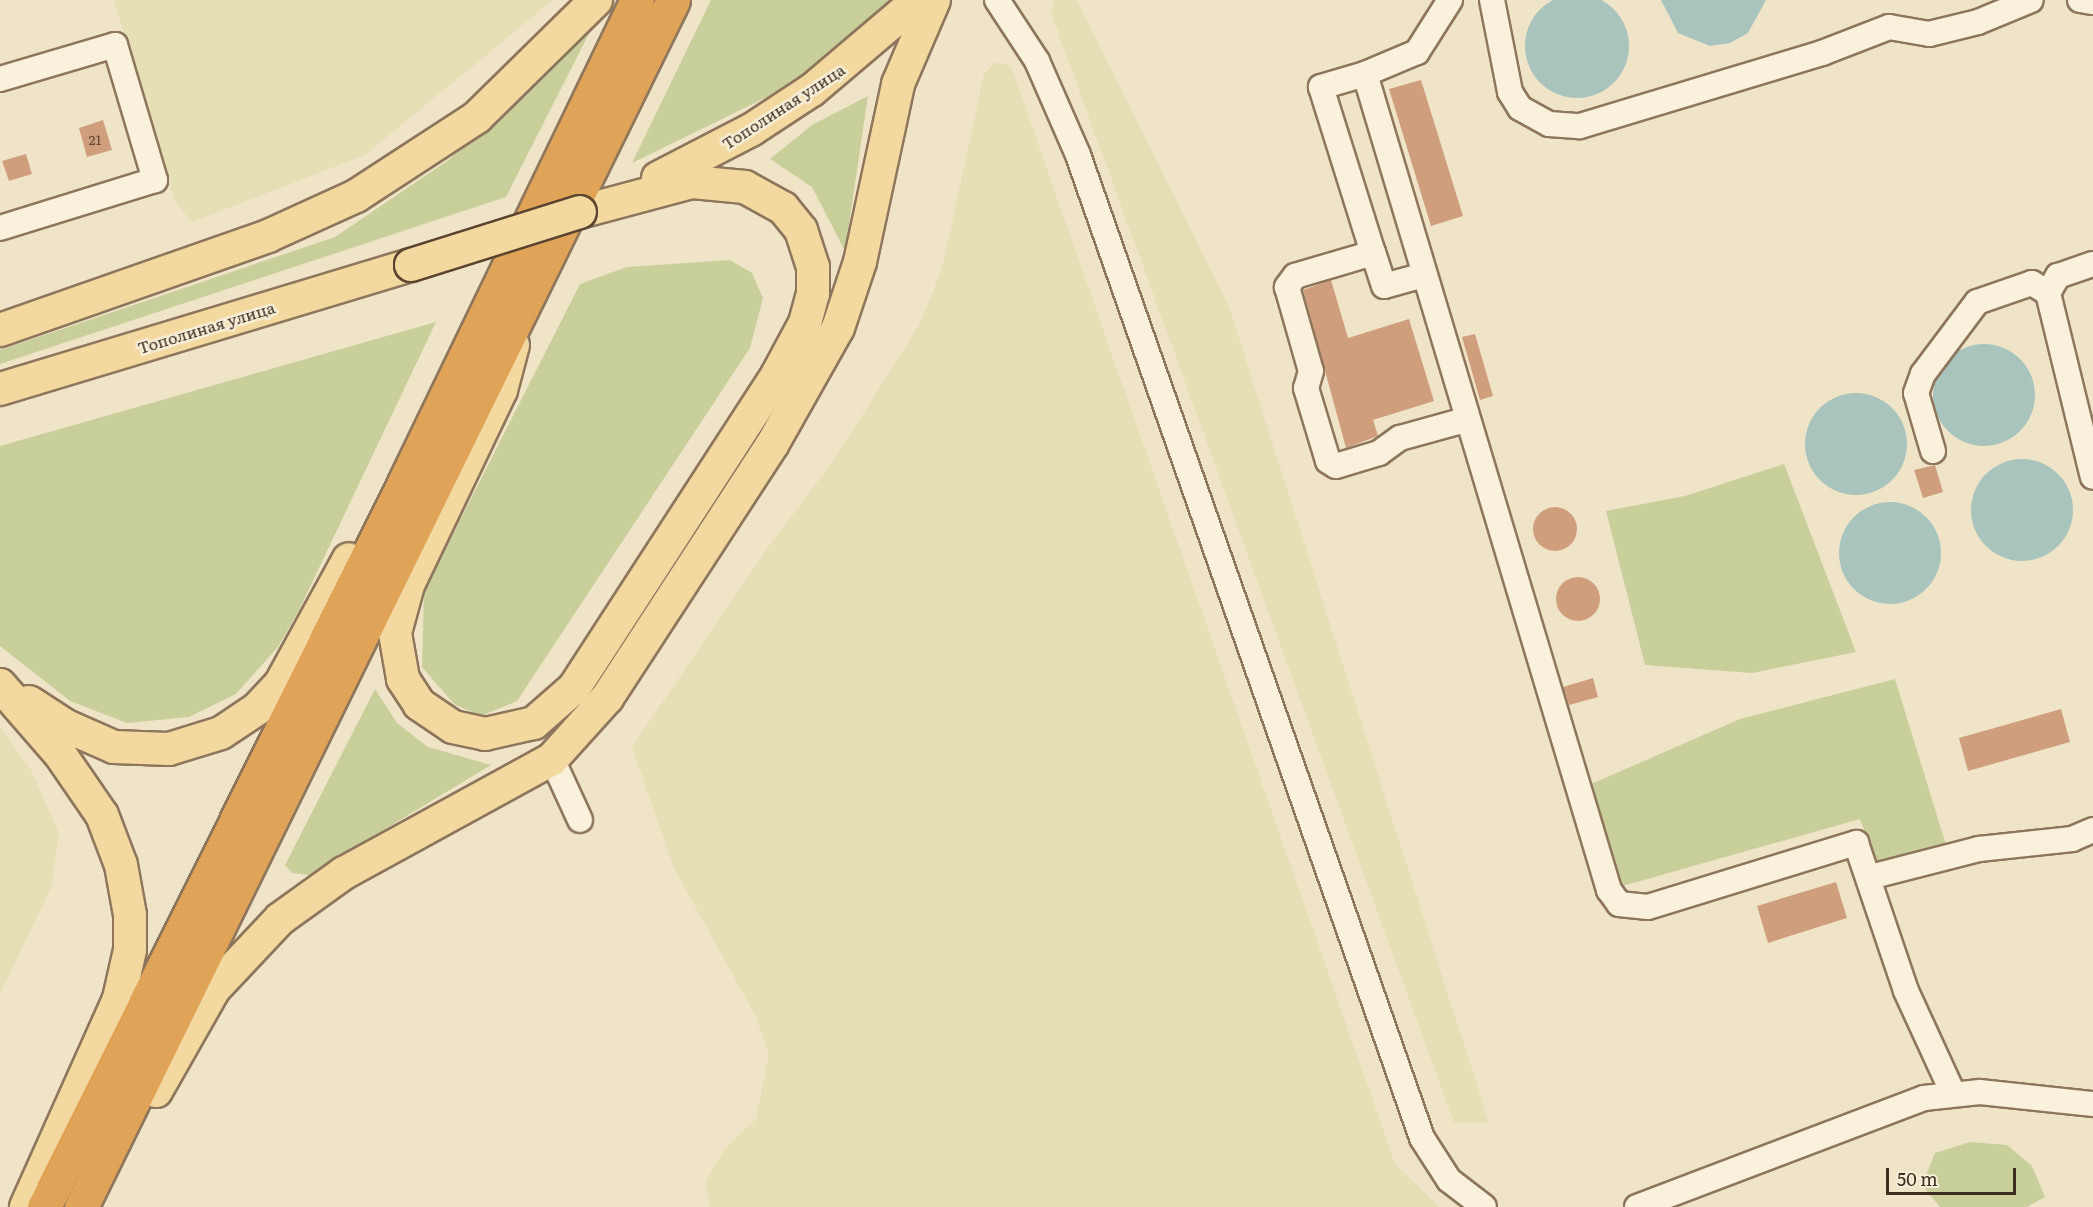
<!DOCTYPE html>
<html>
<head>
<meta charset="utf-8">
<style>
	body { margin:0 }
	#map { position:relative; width:2093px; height:1207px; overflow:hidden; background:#f0e4c8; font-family:Literata,serif }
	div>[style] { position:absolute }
	.farmland>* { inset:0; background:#e6deb5 }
	.green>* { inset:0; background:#c9cf9b }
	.water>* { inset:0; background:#a9c4bc }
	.round { border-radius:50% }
	.building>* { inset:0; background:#cf9f7d }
	.roads { filter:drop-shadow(2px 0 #8d765c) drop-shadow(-2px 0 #8d765c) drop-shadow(0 2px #8d765c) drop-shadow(0 -2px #8d765c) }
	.minor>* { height:24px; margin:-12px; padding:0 12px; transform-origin:12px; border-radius:12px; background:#faf1dc }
	.major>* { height:32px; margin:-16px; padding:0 16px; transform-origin:16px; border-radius:16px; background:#f3d9a0 }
	.highway>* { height:33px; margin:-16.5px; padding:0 16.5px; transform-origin:16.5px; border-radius:16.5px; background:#e0a458 }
	.bridges { filter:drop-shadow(2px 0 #5b4430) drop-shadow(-2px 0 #5b4430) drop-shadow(0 2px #5b4430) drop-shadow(0 -2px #5b4430) }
	.major-bridge>* { height:32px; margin:-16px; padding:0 16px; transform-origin:16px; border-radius:16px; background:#f3d9a0 }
	span { translate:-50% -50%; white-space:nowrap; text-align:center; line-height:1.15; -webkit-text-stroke:5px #f7eed8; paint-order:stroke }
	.number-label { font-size:14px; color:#624a37 }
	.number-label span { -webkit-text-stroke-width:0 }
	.street-label { font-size:16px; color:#3d2e20 }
	.scale { position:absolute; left:1886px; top:1168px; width:130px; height:27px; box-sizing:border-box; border:3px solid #3d2e20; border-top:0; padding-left:8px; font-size:18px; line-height:21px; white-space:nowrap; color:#3d2e20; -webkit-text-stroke:4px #f7eed8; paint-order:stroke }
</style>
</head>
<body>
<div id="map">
	<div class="farmland">
		<i style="clip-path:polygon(114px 0,553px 0,365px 155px,192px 222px,175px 202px)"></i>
		<i style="clip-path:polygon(1054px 0,1077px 0,1229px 307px,1489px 1123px,1454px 1123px,1051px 13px)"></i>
		<i style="clip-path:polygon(995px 62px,1011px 66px,1395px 1164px,1439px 1207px,710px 1207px,705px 1183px,724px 1150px,756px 1119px,769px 1054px,755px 1015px,674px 868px,632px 747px,769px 546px,834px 460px,921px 322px,943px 265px,984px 74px)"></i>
		<i style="clip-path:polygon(0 727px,31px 770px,59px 833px,51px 888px,0 994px)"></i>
	</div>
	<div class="green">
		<i style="clip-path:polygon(711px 0,890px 0,829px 57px,773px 94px,632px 163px)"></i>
		<i style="clip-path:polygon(603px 6px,506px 197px,0 364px,0 350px,335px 237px,450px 159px,562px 56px)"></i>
		<i style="clip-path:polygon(868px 96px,845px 251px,812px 187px,770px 159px,812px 125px)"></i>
		<i style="clip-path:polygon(730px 260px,752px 273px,763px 298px,750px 348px,517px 701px,481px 716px,454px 704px,422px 667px,424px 591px,580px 284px,627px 267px)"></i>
		<i style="clip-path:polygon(436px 322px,299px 610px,278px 647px,236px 694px,189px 717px,127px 723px,70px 701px,0 646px,0 446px)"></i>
		<i style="clip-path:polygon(1784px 464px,1856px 652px,1752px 673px,1645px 665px,1606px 511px,1685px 496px)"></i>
		<i style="clip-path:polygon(1895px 679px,1946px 845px,1877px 864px,1860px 819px,1619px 887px,1589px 785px,1740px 719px)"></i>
		<i style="clip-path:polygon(375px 689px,397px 723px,428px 747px,491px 765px,309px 875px,292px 873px,285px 865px)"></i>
		<i style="clip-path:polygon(1970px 1142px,2007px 1145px,2032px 1166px,2045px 1197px,2027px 1207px,1940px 1207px,1922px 1185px,1935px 1153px)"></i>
	</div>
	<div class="water">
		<i class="round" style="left:1525px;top:-6px;width:104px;height:104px"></i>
		<i style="clip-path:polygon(1661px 0,1766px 0,1748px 33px,1730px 43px,1710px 46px,1678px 33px)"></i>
		<i class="round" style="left:1933px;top:344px;width:102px;height:102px"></i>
		<i class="round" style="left:1805px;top:393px;width:102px;height:102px"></i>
		<i class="round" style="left:1971px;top:459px;width:102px;height:102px"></i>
		<i class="round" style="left:1839px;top:502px;width:102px;height:102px"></i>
	</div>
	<div class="building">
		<i style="clip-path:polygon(1421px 80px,1463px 216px,1431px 226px,1389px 89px)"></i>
		<i style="clip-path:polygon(103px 120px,112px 150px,87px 157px,79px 128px)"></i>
		<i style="clip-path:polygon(26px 154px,32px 174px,9px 181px,2px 161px)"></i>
		<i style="clip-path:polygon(1331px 280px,1348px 338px,1409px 319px,1434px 401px,1373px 420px,1378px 436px,1346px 448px,1303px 290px)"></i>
		<i style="clip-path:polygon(1475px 334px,1493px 396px,1480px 400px,1462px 337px)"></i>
		<i style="clip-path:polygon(1935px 465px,1943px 492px,1923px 498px,1914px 470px)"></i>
		<i class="round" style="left:1533px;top:507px;width:44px;height:44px"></i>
		<i class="round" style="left:1556px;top:577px;width:44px;height:44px"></i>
		<i style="clip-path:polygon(1593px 678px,1598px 697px,1569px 705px,1563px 687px)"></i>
		<i style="clip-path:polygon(2061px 709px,2070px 742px,1968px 771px,1959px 738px)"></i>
		<i style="clip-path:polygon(1836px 882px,1847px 918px,1768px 943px,1757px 906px)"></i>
	</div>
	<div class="roads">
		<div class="minor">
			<i style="left:997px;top:0;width:73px;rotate:56.7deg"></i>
			<i style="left:1037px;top:61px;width:103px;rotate:66.4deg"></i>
			<i style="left:1078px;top:155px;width:1041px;rotate:70.71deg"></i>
			<i style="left:1422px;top:1138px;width:50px;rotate:57.3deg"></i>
			<i style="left:1449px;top:1180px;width:44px;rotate:37.6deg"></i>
			<i style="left:1450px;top:0;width:62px;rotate:122.4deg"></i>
			<i style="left:1417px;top:52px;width:56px;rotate:157.1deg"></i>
			<i style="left:1365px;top:74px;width:852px;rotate:73.35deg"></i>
			<i style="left:1609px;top:890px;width:17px;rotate:54deg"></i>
			<i style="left:1619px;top:904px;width:29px;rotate:6deg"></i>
			<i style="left:1648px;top:907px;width:218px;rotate:-17.1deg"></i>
			<i style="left:1856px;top:843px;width:156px;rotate:71.3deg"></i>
			<i style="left:1906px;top:991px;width:112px;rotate:65.3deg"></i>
			<i style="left:1492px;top:0;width:94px;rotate:78.9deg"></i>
			<i style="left:1510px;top:92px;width:19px;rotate:58deg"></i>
			<i style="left:1520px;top:108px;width:33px;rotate:29deg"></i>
			<i style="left:1549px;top:124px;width:31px;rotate:4deg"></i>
			<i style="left:1580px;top:126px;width:253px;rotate:-16.8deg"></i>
			<i style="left:1822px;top:53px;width:72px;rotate:-21.2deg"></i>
			<i style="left:1889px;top:27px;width:41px;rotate:9.9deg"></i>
			<i style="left:1929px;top:34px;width:50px;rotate:-13.8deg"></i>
			<i style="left:1978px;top:22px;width:57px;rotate:-22.5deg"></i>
			<i style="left:2080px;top:0;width:13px;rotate:9deg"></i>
			<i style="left:1365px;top:74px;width:46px;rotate:163.5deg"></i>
			<i style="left:1321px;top:87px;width:174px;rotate:72.6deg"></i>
			<i style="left:0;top:79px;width:120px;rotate:-16.5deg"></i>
			<i style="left:115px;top:45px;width:141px;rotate:73.5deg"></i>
			<i style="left:155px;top:180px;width:162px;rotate:162.8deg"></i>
			<i style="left:1424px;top:275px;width:41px;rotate:164.6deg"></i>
			<i style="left:1384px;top:286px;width:35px;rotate:-108deg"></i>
			<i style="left:1373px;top:253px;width:81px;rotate:163.6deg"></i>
			<i style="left:1295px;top:276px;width:14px;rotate:126deg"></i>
			<i style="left:1287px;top:287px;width:87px;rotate:74.1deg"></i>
			<i style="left:1311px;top:371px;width:18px;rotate:106deg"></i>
			<i style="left:1306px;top:388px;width:76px;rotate:73.2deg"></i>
			<i style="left:1328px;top:461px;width:9px;rotate:32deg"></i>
			<i style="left:1336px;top:466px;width:45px;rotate:-16.8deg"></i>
			<i style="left:1379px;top:453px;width:26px;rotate:-36deg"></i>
			<i style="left:1400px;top:438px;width:67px;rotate:-15.5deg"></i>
			<i style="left:2048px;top:293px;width:20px;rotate:-60deg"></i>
			<i style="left:2058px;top:276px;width:37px;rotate:-19deg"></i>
			<i style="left:1933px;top:451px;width:60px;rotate:-106.3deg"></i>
			<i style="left:1916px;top:393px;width:20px;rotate:-70deg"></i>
			<i style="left:1923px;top:374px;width:90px;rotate:-53.1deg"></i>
			<i style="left:1977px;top:302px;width:58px;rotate:-19.1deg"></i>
			<i style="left:2032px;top:283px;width:19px;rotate:32deg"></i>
			<i style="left:2048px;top:293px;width:189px;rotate:76.3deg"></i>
			<i style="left:552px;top:759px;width:67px;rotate:65.3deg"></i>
			<i style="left:1870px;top:877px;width:113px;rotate:-14.4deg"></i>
			<i style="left:1979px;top:849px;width:94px;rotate:-6.1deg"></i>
			<i style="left:2072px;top:839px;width:23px;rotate:-23deg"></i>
			<i style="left:1637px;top:1207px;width:307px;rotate:-20.8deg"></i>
			<i style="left:1924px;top:1098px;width:56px;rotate:-6.1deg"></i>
			<i style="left:1980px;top:1092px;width:114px;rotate:6.1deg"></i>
		</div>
		<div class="major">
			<i style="left:658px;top:178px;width:105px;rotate:-27.3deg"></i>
			<i style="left:751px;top:130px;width:73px;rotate:-33.3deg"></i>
			<i style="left:812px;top:90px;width:139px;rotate:-40.3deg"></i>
			<i style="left:0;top:330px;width:284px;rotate:-19.3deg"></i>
			<i style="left:268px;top:236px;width:97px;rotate:-24.4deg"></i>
			<i style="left:356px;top:196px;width:145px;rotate:-33.1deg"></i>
			<i style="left:477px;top:117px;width:167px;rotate:-44.5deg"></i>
			<i style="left:513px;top:345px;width:47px;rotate:104.9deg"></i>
			<i style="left:501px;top:390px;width:216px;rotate:115.5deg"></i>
			<i style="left:408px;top:585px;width:50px;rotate:105.2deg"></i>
			<i style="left:395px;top:633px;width:47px;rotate:80.1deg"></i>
			<i style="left:403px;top:679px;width:30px;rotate:57deg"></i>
			<i style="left:419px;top:704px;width:41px;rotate:34.1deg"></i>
			<i style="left:453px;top:727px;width:33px;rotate:12deg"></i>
			<i style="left:485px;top:734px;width:50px;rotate:-12.7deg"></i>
			<i style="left:534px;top:723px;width:53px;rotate:-41.2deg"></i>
			<i style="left:574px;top:688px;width:373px;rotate:-57deg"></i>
			<i style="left:777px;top:375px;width:59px;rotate:-61.7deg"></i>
			<i style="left:805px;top:323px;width:30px;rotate:-75deg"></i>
			<i style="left:813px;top:294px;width:27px;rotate:-90deg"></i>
			<i style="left:813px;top:267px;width:39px;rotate:-108deg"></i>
			<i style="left:801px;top:230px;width:28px;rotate:-129deg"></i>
			<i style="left:783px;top:208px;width:43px;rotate:-151.1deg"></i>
			<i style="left:745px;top:187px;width:53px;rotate:-174.6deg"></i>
			<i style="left:692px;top:182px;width:116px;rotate:165deg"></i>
			<i style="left:0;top:389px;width:429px;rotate:-16.8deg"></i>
			<i style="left:0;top:685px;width:91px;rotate:49deg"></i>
			<i style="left:60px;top:754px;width:74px;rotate:55.5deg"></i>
			<i style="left:102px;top:815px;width:53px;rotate:69.2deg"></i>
			<i style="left:121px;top:865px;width:51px;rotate:79.8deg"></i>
			<i style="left:130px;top:915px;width:35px;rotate:90deg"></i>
			<i style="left:130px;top:950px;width:50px;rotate:102.7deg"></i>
			<i style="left:119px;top:999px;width:228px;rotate:114.1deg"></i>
			<i style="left:29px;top:702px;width:44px;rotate:33deg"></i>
			<i style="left:66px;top:726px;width:52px;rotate:23.6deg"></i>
			<i style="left:114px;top:747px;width:55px;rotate:2.1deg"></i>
			<i style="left:169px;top:749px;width:54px;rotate:-17.1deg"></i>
			<i style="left:221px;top:733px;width:43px;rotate:-33.7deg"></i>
			<i style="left:257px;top:709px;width:35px;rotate:-47deg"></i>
			<i style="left:281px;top:683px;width:141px;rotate:-61.3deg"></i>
			<i style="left:156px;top:1091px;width:117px;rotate:-60.4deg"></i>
			<i style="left:214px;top:989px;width:96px;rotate:-46.7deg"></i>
			<i style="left:280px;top:919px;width:79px;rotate:-35.7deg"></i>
			<i style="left:344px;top:873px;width:237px;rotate:-28.7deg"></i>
			<i style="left:552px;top:759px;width:82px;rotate:-48deg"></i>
			<i style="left:607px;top:698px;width:302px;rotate:-56.9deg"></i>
			<i style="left:772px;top:445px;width:134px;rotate:-60.6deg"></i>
			<i style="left:838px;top:328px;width:70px;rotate:-71.6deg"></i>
			<i style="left:860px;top:262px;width:182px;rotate:-77.9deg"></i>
			<i style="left:898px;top:84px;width:91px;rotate:-66.8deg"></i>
		</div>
		<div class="highway">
			<i style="left:44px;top:1207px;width:809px;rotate:-63.56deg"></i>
			<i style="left:404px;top:483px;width:536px;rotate:-64.25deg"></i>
			<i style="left:81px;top:1207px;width:1344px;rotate:-63.87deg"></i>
		</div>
	</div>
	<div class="bridges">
		<div class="major-bridge">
			<i style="left:411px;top:265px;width:177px;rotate:-17.4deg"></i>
		</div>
	</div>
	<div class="number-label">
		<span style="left:95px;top:139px">21</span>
	</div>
	<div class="street-label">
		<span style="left:783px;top:106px;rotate:-33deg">Тополиная улица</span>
		<span style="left:206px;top:327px;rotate:-17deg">Тополиная улица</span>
	</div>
	<div class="scale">50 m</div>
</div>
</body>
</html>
